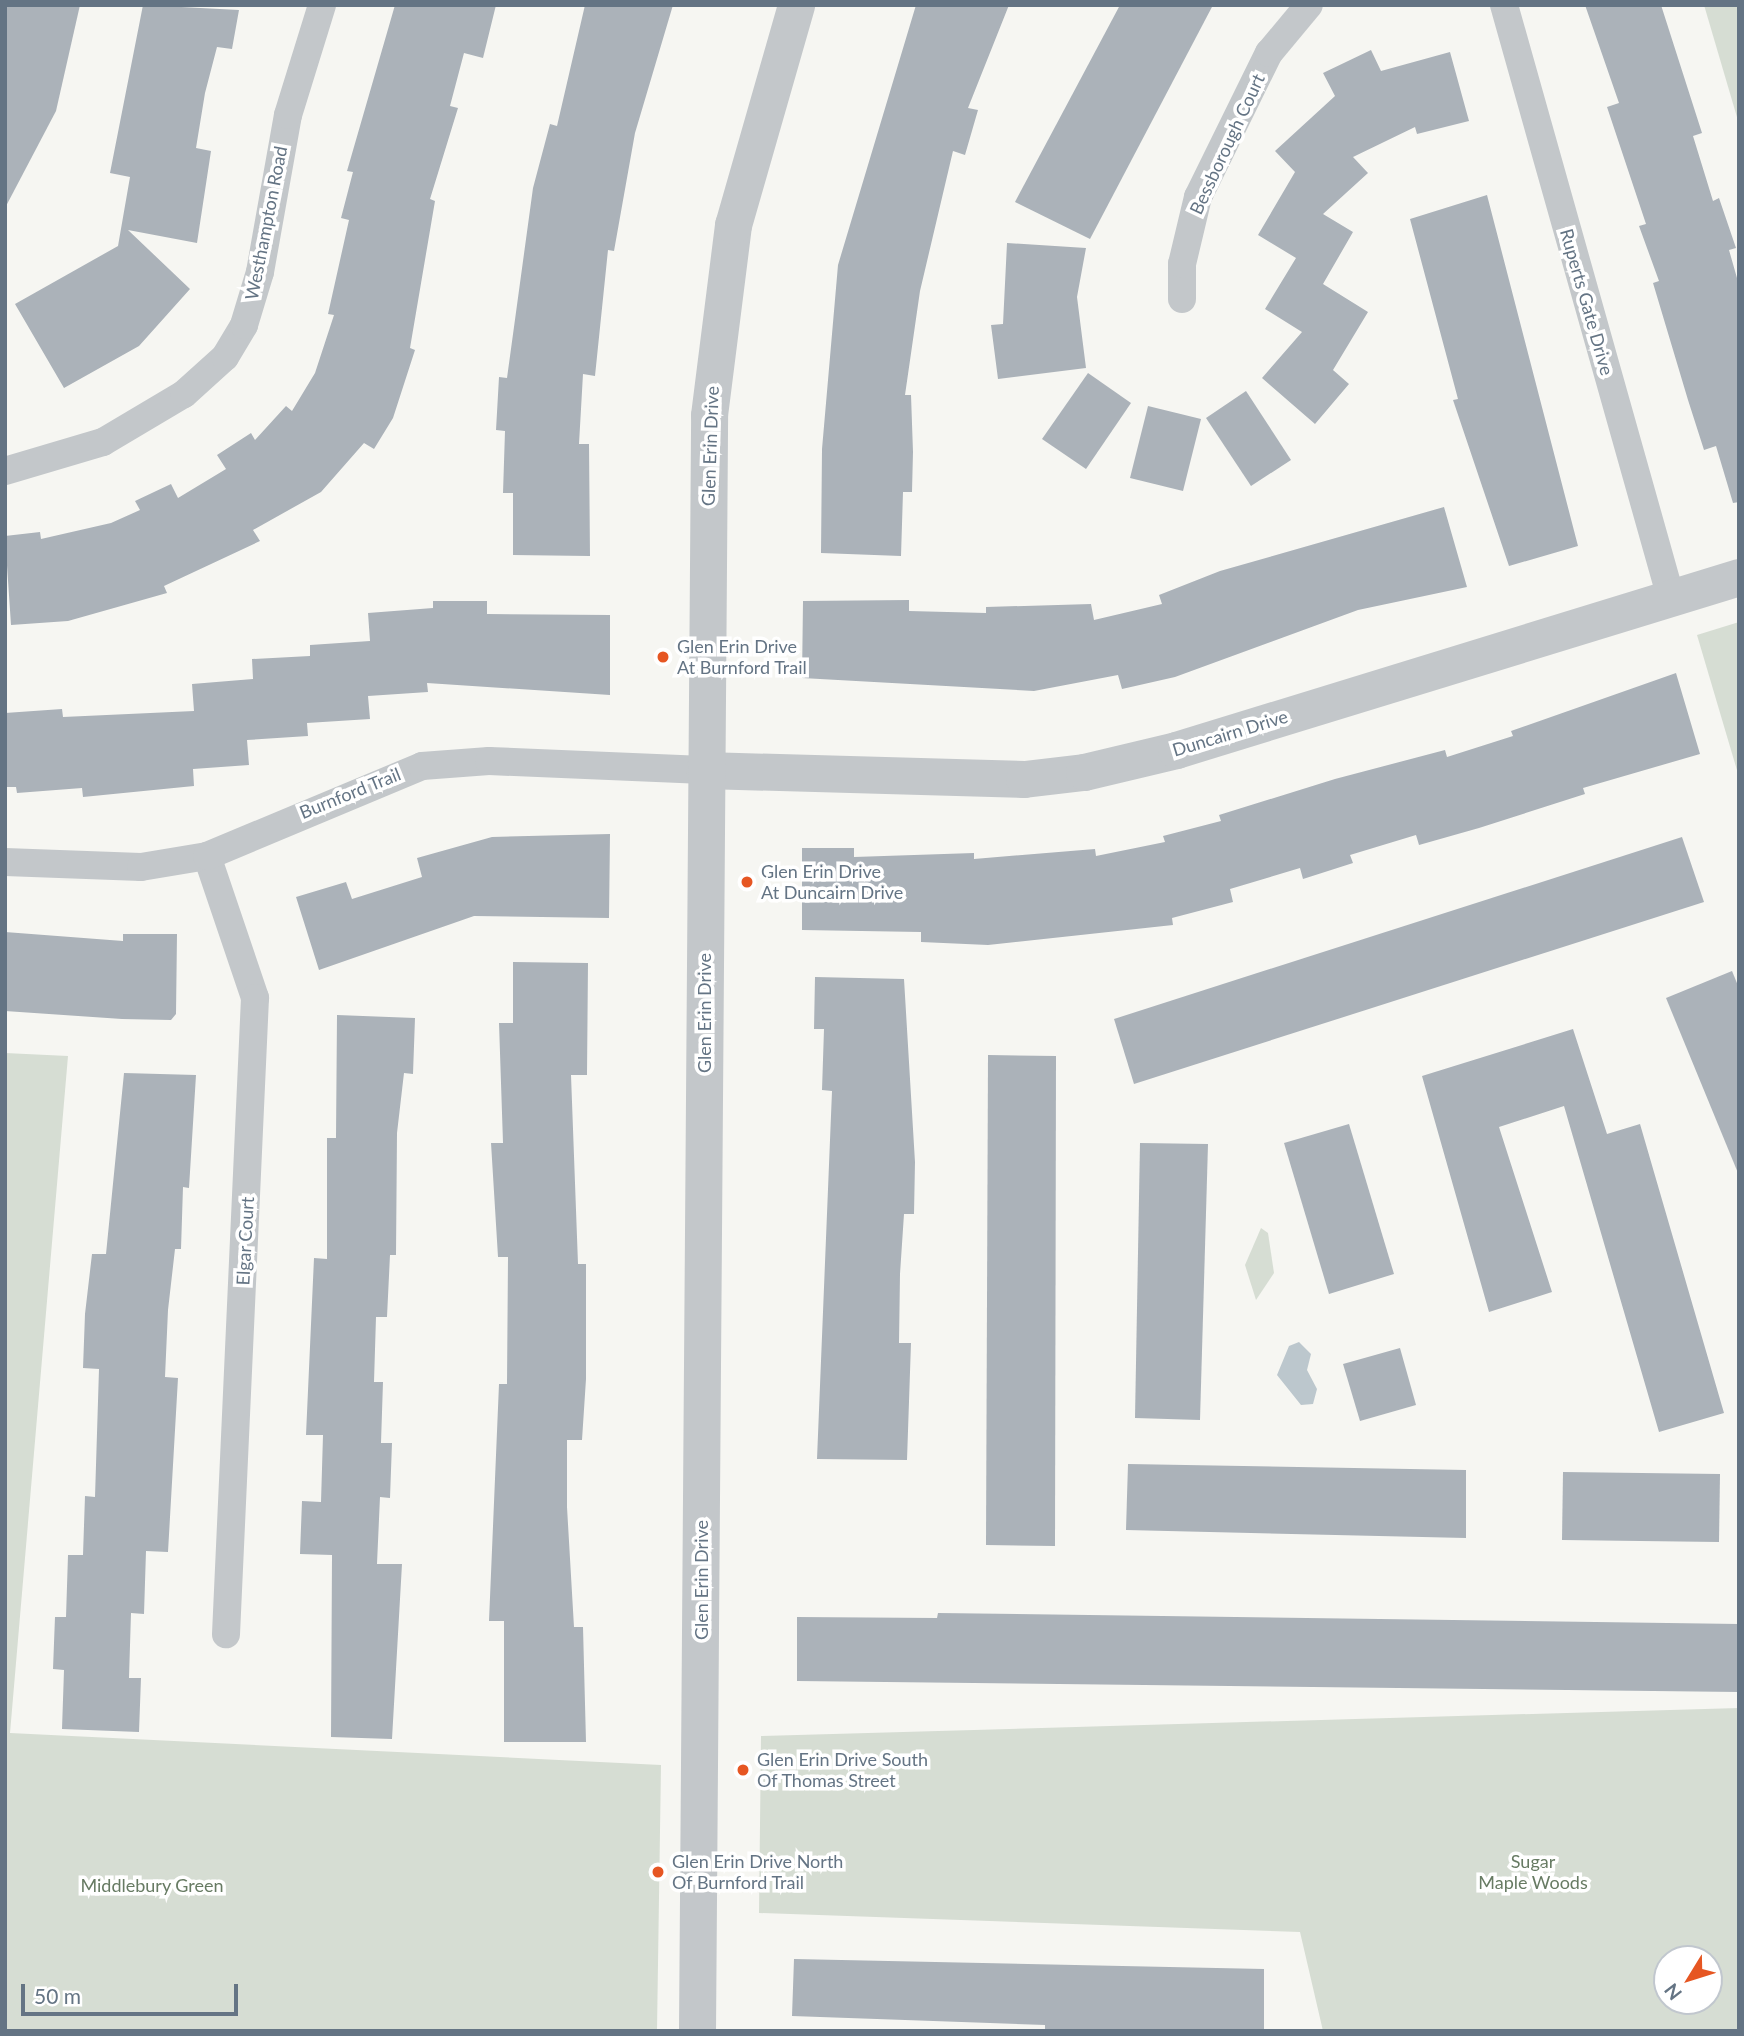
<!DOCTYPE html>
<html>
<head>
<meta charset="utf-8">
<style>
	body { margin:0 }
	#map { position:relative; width:1744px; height:2036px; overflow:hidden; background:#f6f6f2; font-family:Lato,sans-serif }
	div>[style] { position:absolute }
	.green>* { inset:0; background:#d6ddd3 }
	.water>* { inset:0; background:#bcc7cd }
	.building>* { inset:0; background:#abb2b9 }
	.minor>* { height:28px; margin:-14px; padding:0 14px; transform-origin:14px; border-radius:14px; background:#c3c7ca }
	.tertiary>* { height:37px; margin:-18.5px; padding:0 18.5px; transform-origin:18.5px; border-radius:18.5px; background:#c3c7ca }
	.dots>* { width:19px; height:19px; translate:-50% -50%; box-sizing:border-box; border:4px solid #fff; border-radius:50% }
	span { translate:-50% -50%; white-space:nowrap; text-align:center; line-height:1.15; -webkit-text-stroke:7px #fff; paint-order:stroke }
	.street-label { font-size:18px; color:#647484 }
	.poi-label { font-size:18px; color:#647484 }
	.left { translate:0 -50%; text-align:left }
	.park-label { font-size:18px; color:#677b63 }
	.frame { position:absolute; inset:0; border:7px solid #647484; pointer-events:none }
	.north { position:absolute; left:1653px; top:1945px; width:70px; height:70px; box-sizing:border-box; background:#fff; border:2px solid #c1c7ce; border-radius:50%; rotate:232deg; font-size:19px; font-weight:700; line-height:28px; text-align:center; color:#647484 }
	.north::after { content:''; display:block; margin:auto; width:24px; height:32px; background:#e65622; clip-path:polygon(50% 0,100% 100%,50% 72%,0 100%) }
	.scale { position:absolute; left:21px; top:1984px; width:217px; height:32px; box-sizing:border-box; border:4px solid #647484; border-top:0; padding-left:9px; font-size:21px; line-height:24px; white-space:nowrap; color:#647484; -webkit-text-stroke:5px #fff; paint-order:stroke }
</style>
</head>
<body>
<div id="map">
	<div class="green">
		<i style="clip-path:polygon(1704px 5px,1739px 5px,1739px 124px)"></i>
		<i style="clip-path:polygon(1739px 622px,1739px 777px,1697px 635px)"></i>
		<i style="clip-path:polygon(5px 1053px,68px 1056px,10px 1733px,661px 1765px,657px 2031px,5px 2031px)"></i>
		<i style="clip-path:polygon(1261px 1228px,1268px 1233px,1274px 1273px,1256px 1300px,1245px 1265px)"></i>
		<i style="clip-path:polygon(evenodd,1739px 1708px,1739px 2031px,1323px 2031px,1300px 1932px,759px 1913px,761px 1736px,1739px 1708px,1709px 1959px,1709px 2001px,1667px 2001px,1667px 1959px,1709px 1959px)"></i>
	</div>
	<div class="water">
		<i style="clip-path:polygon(1299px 1342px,1311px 1354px,1307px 1370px,1317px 1389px,1313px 1404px,1301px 1405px,1277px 1375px,1289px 1346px)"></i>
	</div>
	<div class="building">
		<i style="clip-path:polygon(5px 5px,80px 5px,56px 111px,5px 208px)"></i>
		<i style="clip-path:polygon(143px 5px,239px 10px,232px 49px,217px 47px,205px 93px,196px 148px,211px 151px,197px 243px,128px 230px,190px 289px,139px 346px,64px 388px,15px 304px,118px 246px,130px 177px,110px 173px)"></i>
		<i style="clip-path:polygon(395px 5px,496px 5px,483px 58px,464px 53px,450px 106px,458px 108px,430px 199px,435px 201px,410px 348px,415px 350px,393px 418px,374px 449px,364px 443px,321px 492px,253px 530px,260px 541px,164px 586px,167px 593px,68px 621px,11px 625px,5px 536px,40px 532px,41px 539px,111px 523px,140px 510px,135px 501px,171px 484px,178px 498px,226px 469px,217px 455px,251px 433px,255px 440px,286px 406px,292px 411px,315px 373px,334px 315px,328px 314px,349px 220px,341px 218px,353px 172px,347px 171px)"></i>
		<i style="clip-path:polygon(585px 5px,673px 5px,635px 133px,614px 251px,608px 250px,595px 376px,583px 374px,579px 444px,589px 444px,590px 556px,513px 555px,513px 493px,503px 493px,505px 431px,496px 430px,499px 377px,507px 378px,533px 188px,550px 124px,557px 126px)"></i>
		<i style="clip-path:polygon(916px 5px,1009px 5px,968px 108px,978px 110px,965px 155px,953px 151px,920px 291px,905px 395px,911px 395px,913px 452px,912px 492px,903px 492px,901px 556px,821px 553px,822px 449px,838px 265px)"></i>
		<i style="clip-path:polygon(1120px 5px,1213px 5px,1090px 239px,1015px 202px)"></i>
		<i style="clip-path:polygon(1585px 5px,1661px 5px,1702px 133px,1693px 136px,1713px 201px,1719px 198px,1736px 248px,1729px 250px,1739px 285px,1739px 502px,1733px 503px,1716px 446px,1704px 450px,1688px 400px,1653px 283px,1659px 281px,1639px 226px,1646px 224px,1607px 107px,1619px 103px)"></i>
		<i style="clip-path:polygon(1371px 50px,1381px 71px,1450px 52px,1469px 121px,1417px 134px,1415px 127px,1353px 157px,1368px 173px,1323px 214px,1353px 232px,1323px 284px,1368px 312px,1333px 370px,1349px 384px,1315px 424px,1262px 378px,1302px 332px,1265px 309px,1296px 258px,1258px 235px,1295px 172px,1275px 151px,1335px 96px,1323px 73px)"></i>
		<i style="clip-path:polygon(1487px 195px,1578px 546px,1509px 566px,1453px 400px,1458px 399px,1410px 219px)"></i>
		<i style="clip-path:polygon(1007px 243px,1086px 248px,1077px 297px,1086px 368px,998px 379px,991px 325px,1003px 324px)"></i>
		<i style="clip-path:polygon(1088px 373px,1131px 403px,1086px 469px,1042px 439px)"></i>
		<i style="clip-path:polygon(1246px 391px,1291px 460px,1251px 486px,1206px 418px)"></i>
		<i style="clip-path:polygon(1148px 406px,1201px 419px,1183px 491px,1130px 478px)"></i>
		<i style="clip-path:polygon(1444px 507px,1467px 587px,1358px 610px,1175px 677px,1122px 689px,1118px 675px,1034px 691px,802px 678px,803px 601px,909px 600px,909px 611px,986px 613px,986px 607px,1091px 604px,1094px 620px,1162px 604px,1159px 595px,1220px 571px)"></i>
		<i style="clip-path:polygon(433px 601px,487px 601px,487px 614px,610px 615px,610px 695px,427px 683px,428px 692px,368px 696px,370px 719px,307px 723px,308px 736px,247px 740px,249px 765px,193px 769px,194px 786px,83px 797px,82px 788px,17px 793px,16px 787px,5px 787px,5px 713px,62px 709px,63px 717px,194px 711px,192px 684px,253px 679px,252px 659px,310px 656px,310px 645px,370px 641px,368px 613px,433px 608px)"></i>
		<i style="clip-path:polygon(1676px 673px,1700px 754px,1583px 788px,1585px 794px,1479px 828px,1419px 845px,1416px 835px,1350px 855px,1353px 863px,1303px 879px,1300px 868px,1230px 889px,1233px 902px,1172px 918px,1173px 925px,988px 945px,921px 942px,921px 932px,802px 930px,802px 848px,854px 848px,854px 857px,974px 853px,974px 859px,1095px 849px,1096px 856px,1165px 842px,1163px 836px,1221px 821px,1219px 815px,1335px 779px,1445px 750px,1447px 757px,1513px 736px,1511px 731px)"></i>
		<i style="clip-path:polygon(610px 834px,609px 918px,474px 916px,319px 970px,296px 897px,346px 882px,352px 899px,422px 877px,417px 858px,492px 837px)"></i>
		<i style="clip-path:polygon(1682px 837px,1704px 902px,1134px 1084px,1114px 1019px)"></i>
		<i style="clip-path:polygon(5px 932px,123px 941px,123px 934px,177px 934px,176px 1014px,171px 1020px,122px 1019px,5px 1011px)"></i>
		<i style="clip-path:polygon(513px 962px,588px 963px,587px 1075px,571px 1075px,578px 1264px,586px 1264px,586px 1379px,582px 1440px,567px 1440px,567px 1507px,574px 1627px,583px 1627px,586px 1742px,504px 1742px,504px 1621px,489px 1621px,499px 1384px,507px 1384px,508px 1257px,498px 1257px,491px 1143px,503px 1143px,499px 1023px,513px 1023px)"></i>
		<i style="clip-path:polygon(1732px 971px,1739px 988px,1738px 1173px,1666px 998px)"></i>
		<i style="clip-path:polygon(815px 977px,904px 979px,915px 1162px,914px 1214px,904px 1214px,900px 1274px,899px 1343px,911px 1343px,907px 1460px,817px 1459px,832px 1091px,822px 1090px,824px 1029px,814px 1029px)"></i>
		<i style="clip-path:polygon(337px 1015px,415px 1018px,413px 1074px,404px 1073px,397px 1133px,396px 1255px,390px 1255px,387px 1317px,376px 1317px,374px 1382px,383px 1382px,381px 1443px,392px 1443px,390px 1498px,380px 1497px,377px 1564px,402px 1564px,392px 1739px,331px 1737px,332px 1555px,300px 1554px,302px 1501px,321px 1502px,323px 1435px,306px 1435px,314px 1258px,327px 1259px,327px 1138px,336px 1138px)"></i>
		<i style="clip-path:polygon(1573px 1029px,1607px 1134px,1640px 1124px,1724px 1413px,1659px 1432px,1564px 1106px,1499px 1127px,1552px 1292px,1489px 1312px,1422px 1076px)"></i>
		<i style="clip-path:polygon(988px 1055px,1056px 1056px,1055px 1546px,986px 1545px)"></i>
		<i style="clip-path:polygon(124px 1073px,196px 1075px,189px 1188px,183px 1187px,181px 1249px,175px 1249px,168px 1310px,165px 1377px,178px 1378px,168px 1552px,146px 1551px,144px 1614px,131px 1613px,129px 1678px,141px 1678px,139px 1732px,62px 1729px,64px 1670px,53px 1669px,55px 1617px,66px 1617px,68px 1555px,83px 1555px,85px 1496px,95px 1497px,99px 1369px,83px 1368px,85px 1314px,92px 1254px,106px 1254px)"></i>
		<i style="clip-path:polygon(1349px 1124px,1394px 1274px,1329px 1294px,1284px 1143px)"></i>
		<i style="clip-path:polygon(1140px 1143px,1208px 1144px,1200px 1420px,1135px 1418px)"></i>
		<i style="clip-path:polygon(1400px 1348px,1416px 1405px,1360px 1421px,1343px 1364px)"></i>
		<i style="clip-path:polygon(1128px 1464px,1466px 1470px,1466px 1538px,1126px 1530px)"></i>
		<i style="clip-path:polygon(1563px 1472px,1720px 1474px,1719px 1542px,1562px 1540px)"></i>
		<i style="clip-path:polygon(938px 1613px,1739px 1624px,1739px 1692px,797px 1681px,797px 1617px,937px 1618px)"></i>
		<i style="clip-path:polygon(794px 1959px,1264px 1969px,1264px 2031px,1045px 2031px,1045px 2025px,792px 2016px)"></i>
	</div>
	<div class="minor">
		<i style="left:1504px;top:5px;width:616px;rotate:74.27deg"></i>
		<i style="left:1182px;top:299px;width:35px;rotate:-90deg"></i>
		<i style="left:1182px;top:264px;width:69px;rotate:-76.6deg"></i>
		<i style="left:1198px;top:197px;width:161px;rotate:-63.8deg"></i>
		<i style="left:1269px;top:53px;width:62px;rotate:-50.2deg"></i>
		<i style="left:5px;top:471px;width:102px;rotate:-16.5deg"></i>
		<i style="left:103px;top:442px;width:94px;rotate:-30.7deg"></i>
		<i style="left:184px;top:394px;width:55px;rotate:-42.1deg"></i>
		<i style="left:225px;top:357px;width:37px;rotate:-59deg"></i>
		<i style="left:244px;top:325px;width:55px;rotate:-73.2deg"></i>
		<i style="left:260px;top:272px;width:159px;rotate:-79.9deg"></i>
		<i style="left:288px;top:115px;width:115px;rotate:-72.8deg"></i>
		<i style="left:207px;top:856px;width:150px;rotate:71.3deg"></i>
		<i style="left:255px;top:998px;width:637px;rotate:92.61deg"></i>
		<i style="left:5px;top:862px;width:136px;rotate:2.1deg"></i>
		<i style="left:141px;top:867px;width:67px;rotate:-9.5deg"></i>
		<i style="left:207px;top:856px;width:233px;rotate:-22.7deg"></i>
		<i style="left:422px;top:766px;width:67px;rotate:-4.3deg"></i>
		<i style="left:489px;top:761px;width:215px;rotate:2.4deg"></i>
	</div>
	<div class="tertiary">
		<i style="left:704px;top:770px;width:320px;rotate:1.6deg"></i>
		<i style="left:1024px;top:779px;width:60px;rotate:-6.7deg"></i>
		<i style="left:1084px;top:772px;width:95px;rotate:-13.4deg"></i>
		<i style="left:1176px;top:750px;width:589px;rotate:-17.08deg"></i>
		<i style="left:697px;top:2031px;width:1616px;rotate:-89.57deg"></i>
		<i style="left:709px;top:415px;width:192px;rotate:-82.8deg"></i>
		<i style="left:733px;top:225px;width:229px;rotate:-74deg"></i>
	</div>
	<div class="dots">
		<i style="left:663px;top:657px;background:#e65622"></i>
		<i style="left:747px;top:882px;background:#e65622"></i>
		<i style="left:743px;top:1770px;background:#e65622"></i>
		<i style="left:658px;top:1872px;background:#e65622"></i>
	</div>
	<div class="street-label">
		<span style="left:1227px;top:144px;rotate:-65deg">Bessborough Court</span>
		<span style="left:266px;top:223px;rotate:-79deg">Westhampton Road</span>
		<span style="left:1587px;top:302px;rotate:74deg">Ruperts Gate Drive</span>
		<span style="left:710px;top:446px;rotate:-88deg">Glen Erin Drive</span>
		<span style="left:1230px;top:733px;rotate:-17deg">Duncairn Drive</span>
		<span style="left:350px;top:793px;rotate:-22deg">Burnford Trail</span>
		<span style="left:704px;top:1013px;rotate:-90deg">Glen Erin Drive</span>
		<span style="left:245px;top:1241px;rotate:-87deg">Elgar Court</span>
		<span style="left:701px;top:1580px;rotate:-90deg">Glen Erin Drive</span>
	</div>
	<div class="poi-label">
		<span class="left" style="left:677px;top:657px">Glen Erin Drive<br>At Burnford Trail</span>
		<span class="left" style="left:761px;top:882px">Glen Erin Drive<br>At Duncairn Drive</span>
		<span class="left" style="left:757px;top:1770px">Glen Erin Drive South<br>Of Thomas Street</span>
		<span class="left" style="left:672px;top:1872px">Glen Erin Drive North<br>Of Burnford Trail</span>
	</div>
	<div class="park-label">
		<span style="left:1533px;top:1872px">Sugar<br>Maple Woods</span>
		<span style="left:152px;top:1885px">Middlebury Green</span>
	</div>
	<div class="frame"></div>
	<div class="north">N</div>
	<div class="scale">50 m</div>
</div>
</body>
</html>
